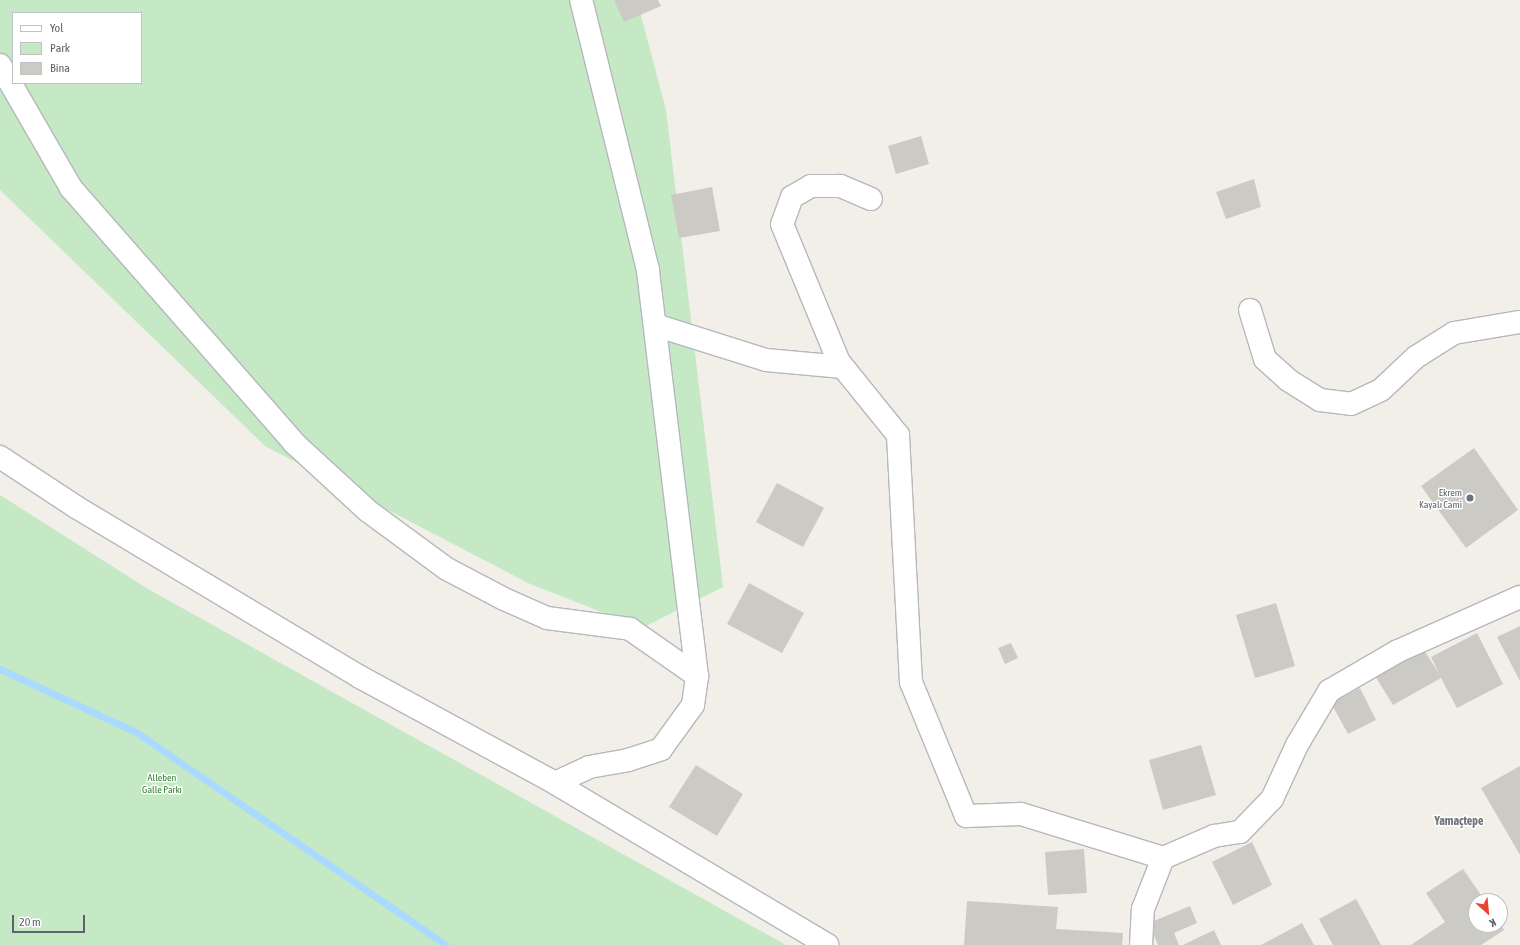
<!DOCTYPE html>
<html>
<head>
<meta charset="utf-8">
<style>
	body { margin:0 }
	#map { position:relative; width:1520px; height:945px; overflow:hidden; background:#f1efe8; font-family:"Asap Condensed",sans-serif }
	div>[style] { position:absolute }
	.green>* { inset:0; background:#c5e8c5 }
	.stream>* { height:7px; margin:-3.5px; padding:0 3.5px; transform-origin:3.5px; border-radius:3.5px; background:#aadaff }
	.building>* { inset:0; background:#cccac5 }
	.roads { filter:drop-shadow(1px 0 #b5b8bc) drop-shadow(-1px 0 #b5b8bc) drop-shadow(0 1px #b5b8bc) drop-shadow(0 -1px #b5b8bc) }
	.minor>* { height:22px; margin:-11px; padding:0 11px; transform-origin:11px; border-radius:11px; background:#fff }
	.dots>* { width:11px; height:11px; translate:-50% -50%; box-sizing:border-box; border:2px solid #fff; border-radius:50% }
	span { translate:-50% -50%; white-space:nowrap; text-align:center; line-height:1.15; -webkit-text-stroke:3px #fff; paint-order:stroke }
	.worship-label { font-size:10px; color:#5b616d }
	.right { translate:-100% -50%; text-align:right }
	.park-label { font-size:10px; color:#348238 }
	.quarter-label { font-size:12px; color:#70757a; font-weight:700 }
	.legend { position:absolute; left:12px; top:12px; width:130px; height:72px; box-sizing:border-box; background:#fff; border:1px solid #bfc1c3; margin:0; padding:5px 7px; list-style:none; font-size:12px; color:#5f6368 }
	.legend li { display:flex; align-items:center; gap:8px; height:20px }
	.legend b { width:20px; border:1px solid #bfc1c3 }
	.north { position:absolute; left:1468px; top:893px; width:40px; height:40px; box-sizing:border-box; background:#fff; border:1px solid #bfc1c3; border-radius:50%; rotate:153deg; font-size:11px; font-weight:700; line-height:16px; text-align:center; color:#5f6368 }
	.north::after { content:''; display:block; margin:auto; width:14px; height:18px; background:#ea4335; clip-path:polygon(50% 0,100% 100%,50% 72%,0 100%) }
	.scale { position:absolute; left:12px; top:915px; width:73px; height:18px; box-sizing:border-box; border:2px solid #5f6368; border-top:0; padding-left:5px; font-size:12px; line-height:14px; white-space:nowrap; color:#5f6368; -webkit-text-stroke:3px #fff; paint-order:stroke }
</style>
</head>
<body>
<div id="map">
	<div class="green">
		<i style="clip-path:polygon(evenodd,0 0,637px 0,666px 110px,723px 587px,642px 628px,528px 583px,265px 446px,0 190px,0 0,13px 13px,141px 13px,141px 83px,13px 83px,13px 13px)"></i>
		<i style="clip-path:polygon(0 495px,148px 589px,786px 945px,0 945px)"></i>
	</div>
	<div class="stream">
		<i style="left:0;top:669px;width:150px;rotate:24.9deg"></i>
		<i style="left:136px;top:732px;width:376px;rotate:34.5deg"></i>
	</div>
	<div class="building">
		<i style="clip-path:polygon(614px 0,658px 0,661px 6px,624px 22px)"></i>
		<i style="clip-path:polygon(921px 136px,929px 164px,896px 174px,888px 146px)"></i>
		<i style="clip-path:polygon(1254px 179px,1261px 207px,1226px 219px,1216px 192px)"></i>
		<i style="clip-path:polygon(712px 187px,720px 231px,679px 238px,671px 195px)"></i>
		<i style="clip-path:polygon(1474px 448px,1518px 510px,1466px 548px,1421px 486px)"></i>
		<i style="clip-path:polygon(777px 483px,824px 508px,803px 547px,756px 522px)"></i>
		<i style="clip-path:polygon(749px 583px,804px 613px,782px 653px,727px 624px)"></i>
		<i style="clip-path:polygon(1276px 603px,1295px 666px,1255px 678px,1236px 615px)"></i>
		<i style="clip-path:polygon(1520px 626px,1520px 681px,1497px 637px)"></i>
		<i style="clip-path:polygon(1477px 633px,1503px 684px,1457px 708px,1441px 678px,1393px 705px,1375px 676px,1424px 650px,1440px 675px,1431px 657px)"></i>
		<i style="clip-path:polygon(1011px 643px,1018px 658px,1005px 664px,998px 648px)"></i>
		<i style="clip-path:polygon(1360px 688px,1376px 720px,1348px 734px,1331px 703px)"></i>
		<i style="clip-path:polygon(1201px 745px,1216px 795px,1163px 810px,1149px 760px)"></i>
		<i style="clip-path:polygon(696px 765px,743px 794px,717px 836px,669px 807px)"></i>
		<i style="clip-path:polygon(1520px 766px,1520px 855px,1481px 788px)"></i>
		<i style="clip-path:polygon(1252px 842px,1272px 885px,1233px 905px,1212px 862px)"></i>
		<i style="clip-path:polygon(1084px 849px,1087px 893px,1048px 895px,1045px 852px)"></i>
		<i style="clip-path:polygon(1463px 869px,1485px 901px,1476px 901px,1476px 925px,1501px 925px,1504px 930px,1481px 945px,1411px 945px,1445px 922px,1426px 893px)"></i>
		<i style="clip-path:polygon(1356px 899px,1381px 945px,1333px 945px,1319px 919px)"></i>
		<i style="clip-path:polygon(967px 901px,1058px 907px,1056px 929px,1123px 933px,1122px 945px,964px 945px)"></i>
		<i style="clip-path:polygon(1190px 906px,1197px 923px,1174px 933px,1179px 945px,1158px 945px,1149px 923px)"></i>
		<i style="clip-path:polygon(1302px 923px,1314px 945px,1261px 945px)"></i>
		<i style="clip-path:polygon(1214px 930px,1221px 945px,1183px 945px)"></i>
	</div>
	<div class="roads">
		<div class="minor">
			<i style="left:0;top:65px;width:142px;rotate:60deg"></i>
			<i style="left:71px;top:188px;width:339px;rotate:48.8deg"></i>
			<i style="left:294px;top:443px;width:100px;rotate:42.6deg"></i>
			<i style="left:368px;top:511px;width:98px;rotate:36.3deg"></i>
			<i style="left:447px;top:569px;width:64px;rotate:27.8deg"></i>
			<i style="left:504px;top:599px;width:47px;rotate:23.8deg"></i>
			<i style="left:547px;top:618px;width:84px;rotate:7.5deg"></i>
			<i style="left:630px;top:629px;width:82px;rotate:35deg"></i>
			<i style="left:871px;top:199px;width:34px;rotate:-157deg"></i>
			<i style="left:840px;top:186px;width:29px;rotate:180deg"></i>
			<i style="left:811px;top:186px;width:22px;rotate:150deg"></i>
			<i style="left:792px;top:197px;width:29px;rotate:110deg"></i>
			<i style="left:782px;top:224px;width:149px;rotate:67.6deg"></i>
			<i style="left:839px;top:362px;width:94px;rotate:51.1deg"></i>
			<i style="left:898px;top:435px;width:247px;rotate:87deg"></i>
			<i style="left:911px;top:682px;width:145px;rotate:67.7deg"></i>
			<i style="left:966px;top:816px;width:55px;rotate:-2.1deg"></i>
			<i style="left:1021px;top:814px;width:149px;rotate:17.2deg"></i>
			<i style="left:1250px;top:310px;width:51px;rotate:73deg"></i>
			<i style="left:1265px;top:359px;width:31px;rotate:42deg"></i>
			<i style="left:1288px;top:380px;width:38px;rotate:32deg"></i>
			<i style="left:1320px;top:400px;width:31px;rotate:7deg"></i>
			<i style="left:1351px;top:404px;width:33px;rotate:-25deg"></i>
			<i style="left:1381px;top:390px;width:48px;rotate:-43.3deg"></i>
			<i style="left:1416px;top:357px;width:45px;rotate:-32.3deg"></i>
			<i style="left:1454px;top:333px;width:67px;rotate:-9.5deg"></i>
			<i style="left:655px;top:325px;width:116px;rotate:17.5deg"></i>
			<i style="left:766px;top:360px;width:77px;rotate:5.2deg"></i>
			<i style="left:0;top:457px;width:91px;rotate:33.3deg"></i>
			<i style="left:76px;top:507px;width:331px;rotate:30.9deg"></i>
			<i style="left:360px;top:677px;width:222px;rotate:28.5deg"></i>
			<i style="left:555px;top:783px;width:317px;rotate:30.7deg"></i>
			<i style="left:555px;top:783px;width:38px;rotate:-25deg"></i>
			<i style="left:589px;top:767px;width:40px;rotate:-10deg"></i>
			<i style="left:628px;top:760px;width:35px;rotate:-18deg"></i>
			<i style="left:661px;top:749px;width:54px;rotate:-54deg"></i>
			<i style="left:693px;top:705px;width:29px;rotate:-82deg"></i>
			<i style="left:697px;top:676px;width:409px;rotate:-96.9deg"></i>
			<i style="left:648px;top:270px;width:278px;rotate:-103.9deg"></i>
			<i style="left:1141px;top:945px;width:36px;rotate:-87deg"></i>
			<i style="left:1143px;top:909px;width:55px;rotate:-68.6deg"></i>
			<i style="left:1163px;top:858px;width:56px;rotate:-23.3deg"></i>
			<i style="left:1214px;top:836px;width:26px;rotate:-9deg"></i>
			<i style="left:1240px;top:832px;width:46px;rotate:-45.9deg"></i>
			<i style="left:1272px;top:799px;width:60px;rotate:-65.2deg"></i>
			<i style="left:1297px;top:745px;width:63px;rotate:-59.3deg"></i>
			<i style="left:1329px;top:691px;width:80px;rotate:-30.1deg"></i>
			<i style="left:1398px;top:651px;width:133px;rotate:-23.9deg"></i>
		</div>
	</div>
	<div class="dots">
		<i style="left:1470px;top:498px;background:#6b7280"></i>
	</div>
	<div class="worship-label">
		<span class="right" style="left:1462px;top:498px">Ekrem<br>Kayalı Cami</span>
	</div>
	<div class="park-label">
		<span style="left:162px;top:783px">Alleben<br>Galle Parkı</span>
	</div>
	<div class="quarter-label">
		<span style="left:1459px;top:822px">Yamaçtepe</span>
	</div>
	<ul class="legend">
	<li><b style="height:5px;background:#fff"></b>Yol</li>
	<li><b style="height:11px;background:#c5e8c5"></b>Park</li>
	<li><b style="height:11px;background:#cccac5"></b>Bina</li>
	</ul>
	<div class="north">K</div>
	<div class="scale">20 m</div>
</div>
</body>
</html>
